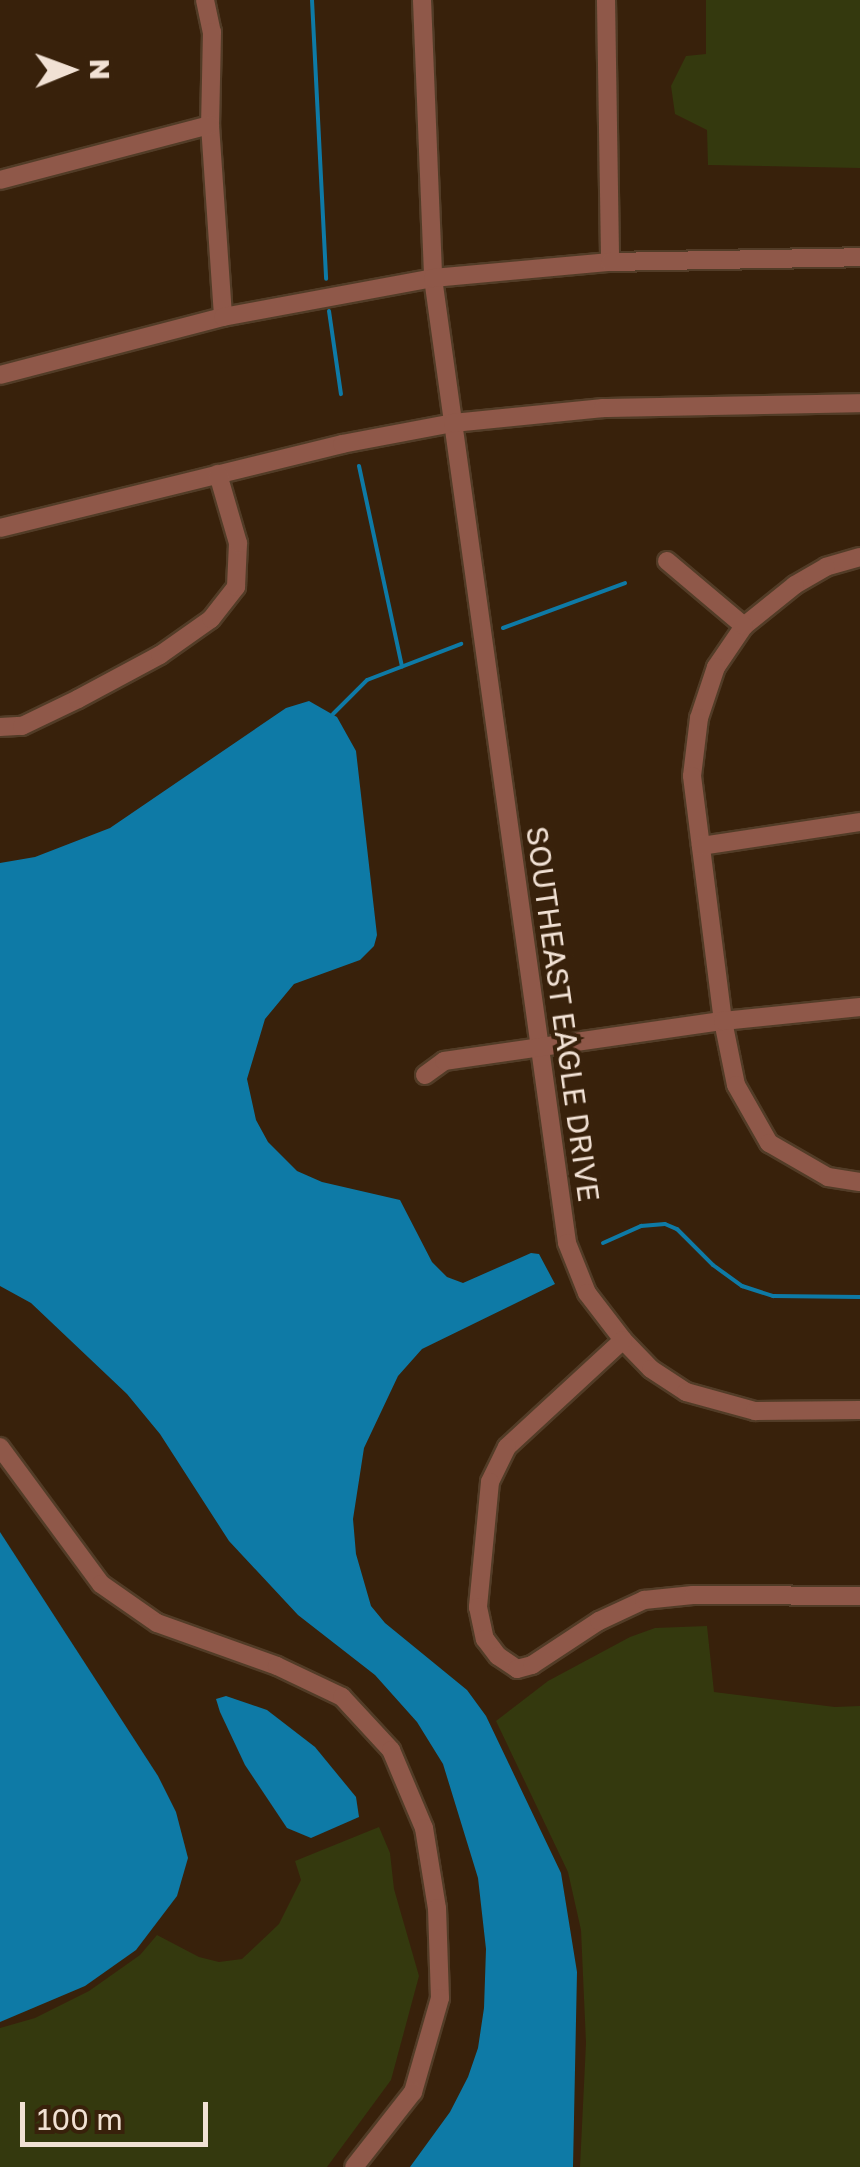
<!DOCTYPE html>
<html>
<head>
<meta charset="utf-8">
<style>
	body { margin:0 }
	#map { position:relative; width:860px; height:2167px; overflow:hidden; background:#38210b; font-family:"Golos Text",sans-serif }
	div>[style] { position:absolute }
	.green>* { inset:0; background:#34390e }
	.water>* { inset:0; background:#0e7aa6 }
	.stream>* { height:4px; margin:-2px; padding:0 2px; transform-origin:2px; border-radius:2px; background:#0e7aa6 }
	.roads { filter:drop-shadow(2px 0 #523c27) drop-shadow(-2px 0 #523c27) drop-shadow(0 2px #523c27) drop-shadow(0 -2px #523c27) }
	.minor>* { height:18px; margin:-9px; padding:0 9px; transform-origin:9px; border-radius:9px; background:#8f5849 }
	span { translate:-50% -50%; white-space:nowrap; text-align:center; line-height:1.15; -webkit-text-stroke:8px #38210b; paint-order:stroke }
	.street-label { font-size:30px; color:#f1e1d4 }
	.north { position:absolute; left:20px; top:20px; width:100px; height:100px; -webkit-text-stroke:8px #38210b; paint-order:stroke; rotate:89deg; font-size:28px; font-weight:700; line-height:40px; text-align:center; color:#f1e1d4 }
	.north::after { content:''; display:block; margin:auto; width:35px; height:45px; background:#f1e1d4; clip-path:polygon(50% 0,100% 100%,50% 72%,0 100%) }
	.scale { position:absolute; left:20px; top:2102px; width:188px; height:45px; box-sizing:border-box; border:5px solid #f1e1d4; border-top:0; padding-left:12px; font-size:30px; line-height:35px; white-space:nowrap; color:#f1e1d4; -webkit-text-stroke:8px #38210b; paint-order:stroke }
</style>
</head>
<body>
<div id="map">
	<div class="green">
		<i style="clip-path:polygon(706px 0,860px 0,860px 168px,708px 165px,707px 130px,675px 114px,671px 86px,686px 56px,706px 54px)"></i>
		<i style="clip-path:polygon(707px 1626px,714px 1692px,835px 1707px,860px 1706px,860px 2167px,580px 2167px,586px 2043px,581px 1930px,568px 1872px,496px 1721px,548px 1681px,630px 1637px,655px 1628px)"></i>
		<i style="clip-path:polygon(379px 1827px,390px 1853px,394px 1889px,419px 1976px,391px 2080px,327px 2167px,0 2167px,0 2028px,35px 2018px,89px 1991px,140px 1955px,157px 1935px,199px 1957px,219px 1962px,242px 1959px,279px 1924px,301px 1880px,295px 1861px)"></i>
	</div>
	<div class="water">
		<i style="clip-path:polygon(309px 701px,337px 717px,356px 751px,377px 935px,374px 946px,360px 960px,294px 984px,265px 1019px,247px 1079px,256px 1120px,268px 1142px,297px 1171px,322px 1182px,400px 1200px,432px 1262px,447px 1277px,463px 1283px,531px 1253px,539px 1254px,555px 1284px,422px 1349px,398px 1376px,364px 1448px,353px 1519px,356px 1554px,371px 1606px,385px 1623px,467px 1690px,486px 1716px,561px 1873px,577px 1972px,573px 2167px,410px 2167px,450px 2112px,468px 2077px,478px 2048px,484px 2008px,486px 1949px,478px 1878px,443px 1764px,417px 1722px,375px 1675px,298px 1615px,229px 1541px,160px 1434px,127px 1394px,31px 1303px,0 1286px,0 863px,35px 857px,110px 828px,286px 708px)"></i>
		<i style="clip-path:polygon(0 1532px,158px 1776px,176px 1812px,188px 1858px,177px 1896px,136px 1950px,85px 1986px,0 2022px)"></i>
		<i style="clip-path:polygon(226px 1696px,267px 1710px,315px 1747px,356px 1797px,359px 1817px,311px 1838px,287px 1828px,245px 1765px,220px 1712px,216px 1699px)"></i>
	</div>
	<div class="stream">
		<i style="left:312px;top:0;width:279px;rotate:87.1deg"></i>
		<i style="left:329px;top:311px;width:84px;rotate:81.8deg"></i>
		<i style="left:359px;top:466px;width:205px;rotate:77.9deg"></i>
		<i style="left:503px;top:628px;width:130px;rotate:-20.2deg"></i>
		<i style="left:333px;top:714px;width:48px;rotate:-45deg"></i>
		<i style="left:367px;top:680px;width:101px;rotate:-21deg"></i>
		<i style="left:603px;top:1243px;width:42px;rotate:-24.1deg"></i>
		<i style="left:641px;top:1226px;width:24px;rotate:-5deg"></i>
		<i style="left:665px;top:1224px;width:13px;rotate:23deg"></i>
		<i style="left:677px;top:1229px;width:51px;rotate:45deg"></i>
		<i style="left:713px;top:1265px;width:36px;rotate:36deg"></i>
		<i style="left:742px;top:1286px;width:33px;rotate:18deg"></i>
		<i style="left:773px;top:1296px;width:87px;rotate:0.7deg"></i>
	</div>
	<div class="roads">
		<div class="minor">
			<i style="left:205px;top:0;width:33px;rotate:78deg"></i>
			<i style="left:212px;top:32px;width:93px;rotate:91.2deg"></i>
			<i style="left:210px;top:125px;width:192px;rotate:86.1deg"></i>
			<i style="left:422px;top:0;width:278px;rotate:87.7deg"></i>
			<i style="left:433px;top:278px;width:974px;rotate:82.09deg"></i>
			<i style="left:567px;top:1243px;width:54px;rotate:68.2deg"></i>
			<i style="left:587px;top:1293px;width:59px;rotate:52.5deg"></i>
			<i style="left:623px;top:1340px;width:40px;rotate:46deg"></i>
			<i style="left:651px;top:1369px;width:42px;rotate:33.3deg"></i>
			<i style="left:686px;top:1392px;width:72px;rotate:15.4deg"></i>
			<i style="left:755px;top:1411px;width:105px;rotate:-0.5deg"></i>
			<i style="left:606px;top:0;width:262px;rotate:89.1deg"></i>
			<i style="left:0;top:180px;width:217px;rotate:-14.7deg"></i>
			<i style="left:0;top:375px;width:230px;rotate:-14.6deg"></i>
			<i style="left:223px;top:317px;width:214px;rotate:-10.5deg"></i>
			<i style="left:433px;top:278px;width:178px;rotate:-5.2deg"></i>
			<i style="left:610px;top:262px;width:250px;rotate:-1.1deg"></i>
			<i style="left:0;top:528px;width:352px;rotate:-13.8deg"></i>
			<i style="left:342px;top:444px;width:113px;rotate:-10.7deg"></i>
			<i style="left:453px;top:423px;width:151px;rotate:-5.7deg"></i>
			<i style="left:603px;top:408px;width:257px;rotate:-1.1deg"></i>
			<i style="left:860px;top:557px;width:35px;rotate:164deg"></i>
			<i style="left:826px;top:567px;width:36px;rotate:150deg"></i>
			<i style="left:795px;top:585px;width:65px;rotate:141.2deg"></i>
			<i style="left:744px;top:626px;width:50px;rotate:124.3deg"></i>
			<i style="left:716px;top:667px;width:54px;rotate:108.4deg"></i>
			<i style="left:699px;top:718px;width:58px;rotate:96.9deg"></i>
			<i style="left:692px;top:776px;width:247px;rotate:82.8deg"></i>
			<i style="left:723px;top:1021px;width:65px;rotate:78.5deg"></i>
			<i style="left:736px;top:1085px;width:67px;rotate:60.4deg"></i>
			<i style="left:769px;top:1143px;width:68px;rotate:30deg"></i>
			<i style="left:828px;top:1177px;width:32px;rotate:9deg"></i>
			<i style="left:667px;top:561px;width:101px;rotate:40.2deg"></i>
			<i style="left:0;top:727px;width:22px;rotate:-3deg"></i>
			<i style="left:22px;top:726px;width:62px;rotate:-25.7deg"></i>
			<i style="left:78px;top:699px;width:93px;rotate:-28.2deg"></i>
			<i style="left:160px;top:655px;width:62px;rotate:-35.2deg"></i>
			<i style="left:211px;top:619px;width:41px;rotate:-52deg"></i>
			<i style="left:236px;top:587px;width:44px;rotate:-87.4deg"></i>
			<i style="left:238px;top:543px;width:72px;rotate:-106.2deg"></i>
			<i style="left:701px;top:846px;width:161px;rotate:-8.6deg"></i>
			<i style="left:425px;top:1075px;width:24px;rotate:-36deg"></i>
			<i style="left:444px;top:1061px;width:282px;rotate:-8.2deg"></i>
			<i style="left:723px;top:1021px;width:138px;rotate:-5.8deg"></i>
			<i style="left:623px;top:1340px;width:158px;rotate:137.3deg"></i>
			<i style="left:507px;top:1447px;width:39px;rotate:116deg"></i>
			<i style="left:490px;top:1482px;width:126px;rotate:95.5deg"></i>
			<i style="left:478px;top:1607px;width:33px;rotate:78deg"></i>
			<i style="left:485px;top:1639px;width:21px;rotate:53deg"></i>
			<i style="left:498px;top:1656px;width:23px;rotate:34deg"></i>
			<i style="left:517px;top:1669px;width:16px;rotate:-15deg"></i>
			<i style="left:532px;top:1665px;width:80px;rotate:-33.3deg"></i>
			<i style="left:599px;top:1621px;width:50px;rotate:-25deg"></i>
			<i style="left:644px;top:1600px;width:49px;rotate:-5.8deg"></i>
			<i style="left:693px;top:1595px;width:167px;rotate:0.3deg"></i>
			<i style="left:0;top:1447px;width:170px;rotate:53.6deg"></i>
			<i style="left:101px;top:1584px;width:68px;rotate:34.9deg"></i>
			<i style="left:157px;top:1623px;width:127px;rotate:19.7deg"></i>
			<i style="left:277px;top:1666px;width:72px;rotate:25.5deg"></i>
			<i style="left:342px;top:1697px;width:72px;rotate:47.2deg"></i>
			<i style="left:391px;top:1750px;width:85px;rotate:67.1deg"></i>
			<i style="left:424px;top:1828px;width:81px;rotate:80.8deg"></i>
			<i style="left:437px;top:1908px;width:90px;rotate:88.1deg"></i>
			<i style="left:440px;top:1998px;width:98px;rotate:106deg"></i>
			<i style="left:413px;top:2092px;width:95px;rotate:128.2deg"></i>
		</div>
	</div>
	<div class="street-label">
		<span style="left:563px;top:1014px;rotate:82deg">SOUTHEAST EAGLE DRIVE</span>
	</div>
	<div class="north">N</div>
	<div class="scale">100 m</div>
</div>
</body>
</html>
